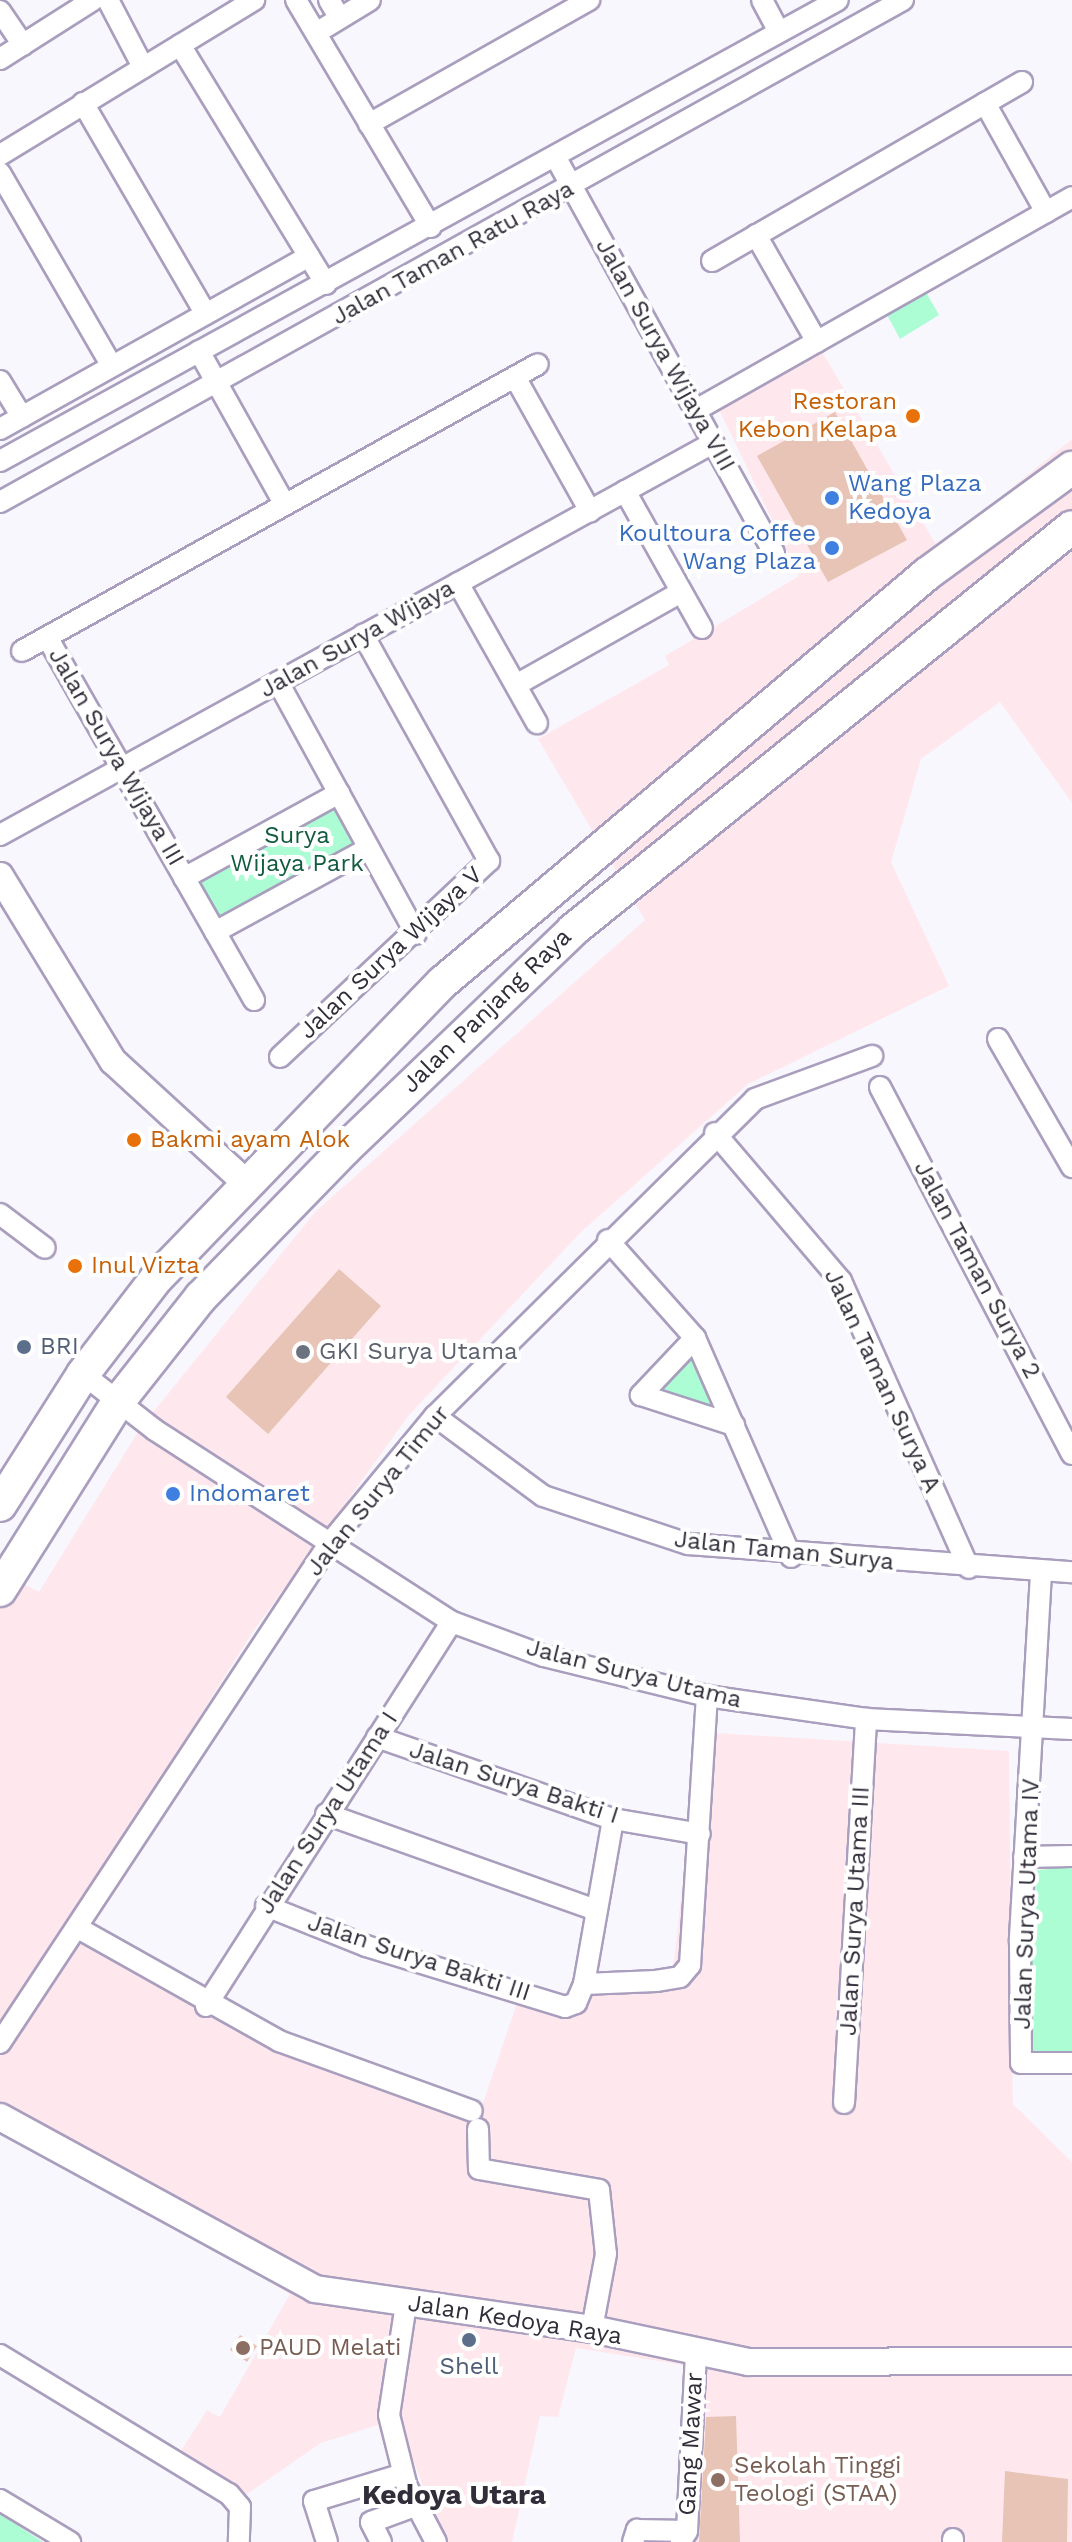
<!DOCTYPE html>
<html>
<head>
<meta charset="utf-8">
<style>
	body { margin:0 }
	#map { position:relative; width:1072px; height:2542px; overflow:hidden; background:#f9f7fe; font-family:"Work Sans",sans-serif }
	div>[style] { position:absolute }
	.commercial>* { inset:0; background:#fee8ed }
	.green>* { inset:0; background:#acfcd4 }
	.building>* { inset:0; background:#e7c4b5 }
	.roads { filter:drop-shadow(2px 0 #a99ebd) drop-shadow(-2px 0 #a99ebd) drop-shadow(0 2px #a99ebd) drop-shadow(0 -2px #a99ebd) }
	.minor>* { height:20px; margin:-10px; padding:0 10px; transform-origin:10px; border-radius:10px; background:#fff }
	.tertiary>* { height:26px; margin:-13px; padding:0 13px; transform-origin:13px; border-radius:13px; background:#fff }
	.primary>* { height:32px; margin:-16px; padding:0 16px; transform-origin:16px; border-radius:16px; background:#fff }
	.dots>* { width:22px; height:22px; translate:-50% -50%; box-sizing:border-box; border:4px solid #fff; border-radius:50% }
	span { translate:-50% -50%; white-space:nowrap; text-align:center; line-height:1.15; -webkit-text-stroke:8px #fff; paint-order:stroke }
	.street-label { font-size:24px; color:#312d39 }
	.food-label { font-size:24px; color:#c56008 }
	.right { translate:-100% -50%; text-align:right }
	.left { translate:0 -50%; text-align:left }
	.shop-label { font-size:24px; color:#366cbe }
	.park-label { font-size:24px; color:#115b3f }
	.service-label { font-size:24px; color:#4e5e75 }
	.worship-label { font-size:24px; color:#5b616d }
	.education-label { font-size:24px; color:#785e54 }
	.quarter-label { font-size:28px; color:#312d39; font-weight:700 }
</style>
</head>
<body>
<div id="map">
	<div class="commercial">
		<i style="clip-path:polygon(818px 345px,938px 548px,1072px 439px,1072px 803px,1000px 702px,921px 759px,891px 862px,949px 986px,748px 1084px,580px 1233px,409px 1415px,252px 1633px,66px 1929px,257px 2034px,478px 2118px,521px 1991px,572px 2002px,673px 1971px,699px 1732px,1009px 1751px,1013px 2104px,1072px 2162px,1072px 2542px,693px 2542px,696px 2367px,576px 2348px,558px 2417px,540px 2416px,512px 2542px,444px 2542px,407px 2444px,386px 2452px,378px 2425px,321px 2443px,240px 2499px,175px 2460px,207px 2410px,220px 2417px,290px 2294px,0 2124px,0 1571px,39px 1592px,141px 1427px,316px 1211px,645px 920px,538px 739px,669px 665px,665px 656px,799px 576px,715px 401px)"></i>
	</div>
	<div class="green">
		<i style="clip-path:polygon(916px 275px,939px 315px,900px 339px,877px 296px)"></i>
		<i style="clip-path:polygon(331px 800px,358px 849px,219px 923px,192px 875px)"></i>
		<i style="clip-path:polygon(692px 1353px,714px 1408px,653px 1388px)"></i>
		<i style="clip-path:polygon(1072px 1866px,1072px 2051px,1030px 2055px,1031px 1871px)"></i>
		<i style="clip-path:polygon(0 2514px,43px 2542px,0 2542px)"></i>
	</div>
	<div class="building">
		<i style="clip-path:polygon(835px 412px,907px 540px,828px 582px,757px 456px)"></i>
		<i style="clip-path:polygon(339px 1269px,381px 1306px,268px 1434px,226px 1397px)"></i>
		<i style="clip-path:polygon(240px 2335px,257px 2346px,247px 2362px,230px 2350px)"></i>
		<i style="clip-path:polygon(736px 2416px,740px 2542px,699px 2542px,706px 2417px)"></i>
		<i style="clip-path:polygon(1005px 2471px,1068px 2479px,1067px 2542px,1002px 2542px)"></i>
	</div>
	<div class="roads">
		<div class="minor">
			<i style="left:108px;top:0;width:76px;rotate:62.4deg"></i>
			<i style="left:296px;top:0;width:264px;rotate:59.3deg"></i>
			<i style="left:329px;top:0;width:21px;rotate:59deg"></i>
			<i style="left:762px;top:0;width:36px;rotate:62deg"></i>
			<i style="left:0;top:11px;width:41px;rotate:55.9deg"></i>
			<i style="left:316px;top:33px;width:63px;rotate:-31.4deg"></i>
			<i style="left:180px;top:45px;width:280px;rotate:58.6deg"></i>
			<i style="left:0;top:59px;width:110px;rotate:-32.4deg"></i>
			<i style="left:83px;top:103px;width:244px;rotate:59.8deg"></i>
			<i style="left:985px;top:103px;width:125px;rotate:60.8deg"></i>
			<i style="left:369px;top:124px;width:253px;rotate:-29.4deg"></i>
			<i style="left:0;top:155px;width:298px;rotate:-31.4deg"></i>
			<i style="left:556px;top:158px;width:451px;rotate:61.1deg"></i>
			<i style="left:0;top:173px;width:223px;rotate:59.9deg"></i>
			<i style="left:756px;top:235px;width:123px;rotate:60.3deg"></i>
			<i style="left:712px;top:261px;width:358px;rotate:-30deg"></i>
			<i style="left:199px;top:351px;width:176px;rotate:60.8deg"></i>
			<i style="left:515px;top:377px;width:154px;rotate:60.8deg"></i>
			<i style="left:0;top:381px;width:42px;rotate:58.6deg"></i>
			<i style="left:696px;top:410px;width:432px;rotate:-29.5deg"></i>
			<i style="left:0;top:429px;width:354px;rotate:-29.2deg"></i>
			<i style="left:0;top:461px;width:956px;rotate:-28.82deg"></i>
			<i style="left:625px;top:491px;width:157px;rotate:60.7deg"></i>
			<i style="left:0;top:502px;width:1033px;rotate:-29.07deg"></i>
			<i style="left:458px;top:583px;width:161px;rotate:60.6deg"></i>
			<i style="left:47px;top:637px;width:418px;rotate:60.3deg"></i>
			<i style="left:22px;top:651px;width:590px;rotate:-29.08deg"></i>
			<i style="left:278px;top:682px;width:287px;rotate:61.3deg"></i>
			<i style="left:516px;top:685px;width:189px;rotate:-29.4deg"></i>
			<i style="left:0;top:835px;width:814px;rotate:-28.8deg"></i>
			<i style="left:184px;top:878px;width:177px;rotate:-28.7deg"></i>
			<i style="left:215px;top:932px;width:175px;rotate:-28.6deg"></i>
			<i style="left:998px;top:1039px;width:148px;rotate:60deg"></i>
			<i style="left:280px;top:1057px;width:287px;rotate:-43.2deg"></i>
			<i style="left:489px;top:861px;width:259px;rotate:-119.1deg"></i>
			<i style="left:880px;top:1087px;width:414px;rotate:62.4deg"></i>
			<i style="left:715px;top:1133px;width:194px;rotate:49.6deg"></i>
			<i style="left:841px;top:1281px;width:314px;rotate:66deg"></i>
			<i style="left:0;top:1214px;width:56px;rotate:37.1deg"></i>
			<i style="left:608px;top:1240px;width:131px;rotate:48.4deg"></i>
			<i style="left:695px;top:1338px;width:239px;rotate:66.3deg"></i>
			<i style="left:695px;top:1338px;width:79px;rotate:133.5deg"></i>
			<i style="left:641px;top:1395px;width:98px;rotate:17.9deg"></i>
			<i style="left:83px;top:1374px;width:91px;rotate:37.9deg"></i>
			<i style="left:155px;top:1430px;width:354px;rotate:32.9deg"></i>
			<i style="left:452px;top:1622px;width:98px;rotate:20.3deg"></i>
			<i style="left:544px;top:1656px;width:168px;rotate:13.8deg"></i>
			<i style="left:707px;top:1696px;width:161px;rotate:8.2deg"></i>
			<i style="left:866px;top:1719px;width:206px;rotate:2.8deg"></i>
			<i style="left:435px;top:1416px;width:134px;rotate:36.5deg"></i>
			<i style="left:543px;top:1496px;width:153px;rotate:18.3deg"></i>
			<i style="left:688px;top:1544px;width:385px;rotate:4.2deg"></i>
			<i style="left:1041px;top:1573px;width:370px;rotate:93.3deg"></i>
			<i style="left:1020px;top:1942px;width:121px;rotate:89.5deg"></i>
			<i style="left:1021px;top:2063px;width:51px"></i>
			<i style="left:377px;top:1737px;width:250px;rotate:19.2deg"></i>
			<i style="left:613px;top:1819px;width:88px;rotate:9.8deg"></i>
			<i style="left:326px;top:1814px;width:286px;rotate:19.6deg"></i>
			<i style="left:1024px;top:1857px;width:48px;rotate:-1.2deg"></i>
			<i style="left:266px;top:1906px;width:108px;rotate:21.8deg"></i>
			<i style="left:366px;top:1946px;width:208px;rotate:17deg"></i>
			<i style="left:565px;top:2007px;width:12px;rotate:-20deg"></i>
			<i style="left:576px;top:2003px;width:21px;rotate:-67deg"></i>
			<i style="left:584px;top:1984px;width:168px;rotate:-80deg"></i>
			<i style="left:78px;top:1928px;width:231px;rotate:29.3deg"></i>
			<i style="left:279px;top:2041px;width:205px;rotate:19.9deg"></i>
			<i style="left:584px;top:1984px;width:72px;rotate:-2.4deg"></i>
			<i style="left:656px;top:1981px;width:24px;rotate:-9deg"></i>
			<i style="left:680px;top:1977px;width:16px;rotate:-50deg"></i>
			<i style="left:690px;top:1965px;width:270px;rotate:-86.4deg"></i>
			<i style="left:206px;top:2006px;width:456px;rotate:-57.4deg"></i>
			<i style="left:0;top:2043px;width:598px;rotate:-56.6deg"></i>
			<i style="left:329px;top:1544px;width:166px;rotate:-50.4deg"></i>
			<i style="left:435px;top:1416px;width:450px;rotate:-44.7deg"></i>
			<i style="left:755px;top:1099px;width:125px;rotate:-20.2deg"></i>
			<i style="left:844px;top:2103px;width:385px;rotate:-86.7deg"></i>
			<i style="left:478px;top:2129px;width:40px;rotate:88.6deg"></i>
			<i style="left:479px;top:2169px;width:122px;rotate:9.9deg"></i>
			<i style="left:599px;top:2190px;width:64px;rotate:83.8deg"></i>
			<i style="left:606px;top:2254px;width:76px;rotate:100.6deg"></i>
			<i style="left:406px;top:2304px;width:112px;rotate:98.7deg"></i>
			<i style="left:389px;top:2415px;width:74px;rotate:76deg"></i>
			<i style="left:407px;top:2487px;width:62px;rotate:62.2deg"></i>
			<i style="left:0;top:2355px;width:268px;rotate:31.3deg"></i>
			<i style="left:229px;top:2494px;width:17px;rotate:50deg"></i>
			<i style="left:240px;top:2507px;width:35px;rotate:92deg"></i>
			<i style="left:0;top:2500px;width:82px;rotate:31deg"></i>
			<i style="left:687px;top:2531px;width:175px;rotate:-87.1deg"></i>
			<i style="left:953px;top:2539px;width:3px;rotate:90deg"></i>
			<i style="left:327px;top:2542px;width:43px;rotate:-107.6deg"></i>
			<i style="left:314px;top:2501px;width:93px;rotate:-16.9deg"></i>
			<i style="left:381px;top:2542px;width:22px;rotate:-117deg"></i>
			<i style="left:371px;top:2522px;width:47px;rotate:-20deg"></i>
			<i style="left:633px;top:2542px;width:13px;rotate:-72deg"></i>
			<i style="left:637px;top:2530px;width:50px;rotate:1.1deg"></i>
			<i style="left:687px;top:2531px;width:12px;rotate:121deg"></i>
		</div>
		<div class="tertiary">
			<i style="left:0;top:876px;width:217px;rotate:58.6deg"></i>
			<i style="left:113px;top:1061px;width:180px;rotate:42.5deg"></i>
			<i style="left:0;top:2117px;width:359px;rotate:28.6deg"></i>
			<i style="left:315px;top:2289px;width:280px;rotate:8.2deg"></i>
			<i style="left:592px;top:2329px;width:159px;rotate:11.9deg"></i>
			<i style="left:748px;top:2362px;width:324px;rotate:-0.2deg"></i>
		</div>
		<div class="primary">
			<i style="left:0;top:1505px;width:155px;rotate:-57.6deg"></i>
			<i style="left:83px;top:1374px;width:120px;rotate:-52.5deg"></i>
			<i style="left:156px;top:1279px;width:413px;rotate:-46deg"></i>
			<i style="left:443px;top:982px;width:633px;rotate:-40.13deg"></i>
			<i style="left:927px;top:574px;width:180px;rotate:-36.2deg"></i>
			<i style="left:0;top:1590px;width:222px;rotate:-57.9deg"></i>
			<i style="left:118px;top:1402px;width:134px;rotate:-51.7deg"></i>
			<i style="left:201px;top:1297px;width:206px;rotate:-45.8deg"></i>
			<i style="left:345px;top:1149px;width:316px;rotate:-43.8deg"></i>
			<i style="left:573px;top:930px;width:641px;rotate:-38.92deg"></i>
		</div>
	</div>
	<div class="dots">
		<i style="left:913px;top:416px;background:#e8710a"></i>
		<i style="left:832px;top:498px;background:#3f7fe0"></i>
		<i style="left:832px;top:548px;background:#3f7fe0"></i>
		<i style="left:134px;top:1140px;background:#e8710a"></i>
		<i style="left:75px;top:1266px;background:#e8710a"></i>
		<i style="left:24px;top:1347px;background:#5c6f8a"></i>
		<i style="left:303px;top:1352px;background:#6b7280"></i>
		<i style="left:173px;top:1494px;background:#3f7fe0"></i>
		<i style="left:469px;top:2340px;background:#5c6f8a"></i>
		<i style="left:243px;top:2348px;background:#8d6e63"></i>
		<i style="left:718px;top:2480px;background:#8d6e63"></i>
	</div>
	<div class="street-label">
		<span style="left:453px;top:253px;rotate:-29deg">Jalan Taman Ratu Raya</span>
		<span style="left:665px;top:355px;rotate:61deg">Jalan Surya Wijaya VIII</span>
		<span style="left:357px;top:639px;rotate:-29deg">Jalan Surya Wijaya</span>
		<span style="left:116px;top:757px;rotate:60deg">Jalan Surya Wijaya III</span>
		<span style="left:391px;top:953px;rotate:-43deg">Jalan Surya Wijaya V</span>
		<span style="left:487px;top:1011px;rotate:-44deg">Jalan Panjang Raya</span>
		<span style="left:977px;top:1270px;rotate:62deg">Jalan Taman Surya 2</span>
		<span style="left:882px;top:1381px;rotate:65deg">Jalan Taman Surya A</span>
		<span style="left:378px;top:1491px;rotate:-51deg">Jalan Surya Timur</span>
		<span style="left:784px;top:1551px;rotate:6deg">Jalan Taman Surya</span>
		<span style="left:634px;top:1674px;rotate:14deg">Jalan Surya Utama</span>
		<span style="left:514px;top:1783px;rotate:18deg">Jalan Surya Bakti I</span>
		<span style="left:328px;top:1813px;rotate:-57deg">Jalan Surya Utama I</span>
		<span style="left:1027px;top:1904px;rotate:-88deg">Jalan Surya Utama IV</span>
		<span style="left:855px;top:1911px;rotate:-87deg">Jalan Surya Utama III</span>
		<span style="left:419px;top:1958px;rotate:18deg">Jalan Surya Bakti III</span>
		<span style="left:515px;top:2320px;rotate:9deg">Jalan Kedoya Raya</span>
		<span style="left:691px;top:2444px;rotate:-87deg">Gang Mawar</span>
	</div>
	<div class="food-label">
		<span class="right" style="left:897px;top:416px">Restoran<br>Kebon Kelapa</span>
		<span class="left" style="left:150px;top:1140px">Bakmi ayam Alok</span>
		<span class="left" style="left:91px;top:1266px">Inul Vizta</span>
	</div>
	<div class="shop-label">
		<span class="left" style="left:848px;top:498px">Wang Plaza<br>Kedoya</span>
		<span class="right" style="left:816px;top:548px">Koultoura Coffee<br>Wang Plaza</span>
		<span class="left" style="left:189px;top:1494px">Indomaret</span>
	</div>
	<div class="park-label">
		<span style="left:297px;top:850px">Surya<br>Wijaya Park</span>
	</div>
	<div class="service-label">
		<span class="left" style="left:40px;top:1347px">BRI</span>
		<span style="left:469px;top:2367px">Shell</span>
	</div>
	<div class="worship-label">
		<span class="left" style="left:319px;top:1352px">GKI Surya Utama</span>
	</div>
	<div class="education-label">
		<span class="left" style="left:259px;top:2348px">PAUD Melati</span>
		<span class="left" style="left:734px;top:2480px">Sekolah Tinggi<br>Teologi (STAA)</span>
	</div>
	<div class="quarter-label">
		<span style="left:454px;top:2495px">Kedoya Utara</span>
	</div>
</div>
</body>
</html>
